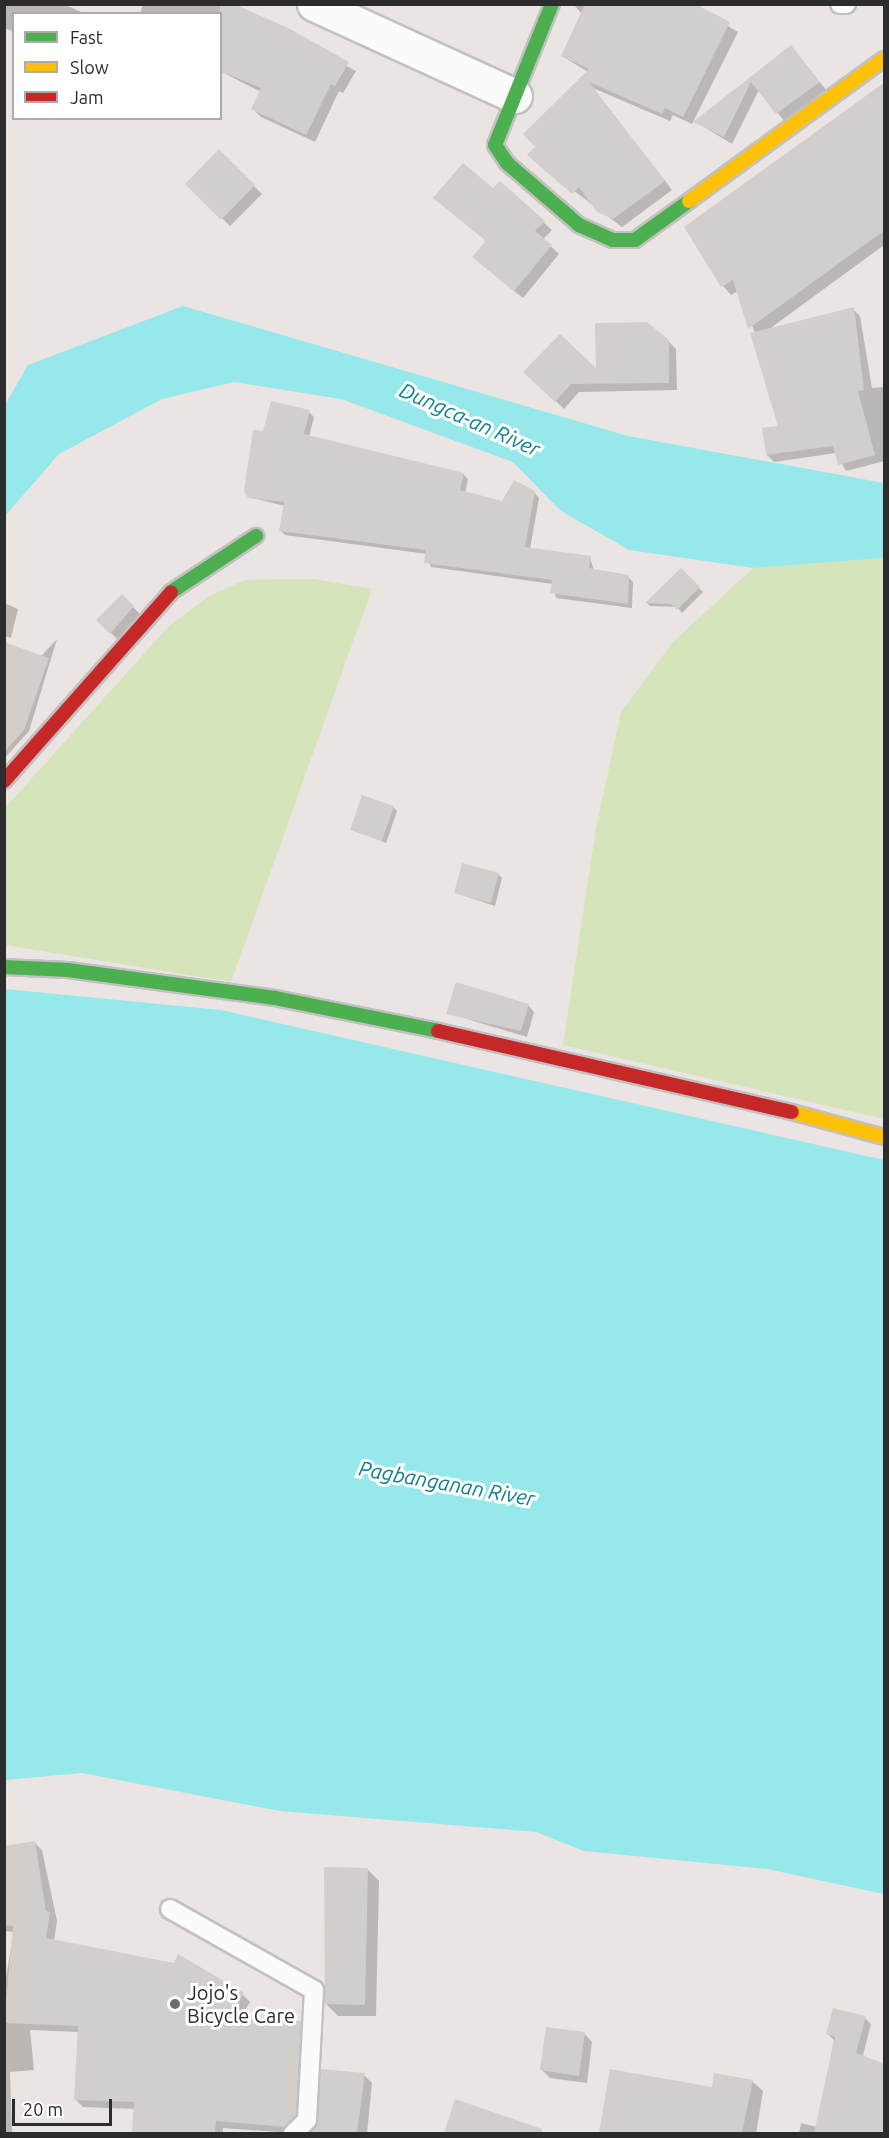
<!DOCTYPE html>
<html>
<head>
<meta charset="utf-8">
<style>
	body { margin:0 }
	#map { position:relative; width:889px; height:2138px; overflow:hidden; background:#eae5e2; font-family:Ubuntu,sans-serif }
	div>[style] { position:absolute }
	.green>* { inset:0; background:#d5e4bb }
	.water>* { inset:0; background:#96e8eb }
	.shadow>* { inset:0; background:#0003 }
	.building>* { inset:0; background:#d1cecb }
	.roads { filter:drop-shadow(2px 0 #c2c1c1) drop-shadow(-2px 0 #c2c1c1) drop-shadow(0 2px #c2c1c1) drop-shadow(0 -2px #c2c1c1) }
	.lane>* { height:18px; margin:-9px; padding:0 9px; transform-origin:9px; border-radius:9px; background:#fcfbfb }
	.street>* { height:33px; margin:-16.5px; padding:0 16.5px; transform-origin:16.5px; border-radius:16.5px; background:#fcfbfb }
	.fast>* { height:14px; margin:-7px; padding:0 7px; transform-origin:7px; border-radius:7px; background:#4caf50 }
	.slow>* { height:14px; margin:-7px; padding:0 7px; transform-origin:7px; border-radius:7px; background:#ffc107 }
	.jam>* { height:14px; margin:-7px; padding:0 7px; transform-origin:7px; border-radius:7px; background:#c62828 }
	.dots>* { width:16px; height:16px; translate:-50% -50%; box-sizing:border-box; border:3px solid #fff; border-radius:50% }
	span { translate:-50% -50%; white-space:nowrap; text-align:center; line-height:1.15; -webkit-text-stroke:6px #fff; paint-order:stroke }
	.poi-label { font-size:20px; color:#2c2c2c }
	.left { translate:0 -50%; text-align:left }
	.water-label { font-size:21px; color:#0e8190; font-style:italic }
	.frame { position:absolute; inset:0; border:6px solid #2c2c2c; pointer-events:none }
	.legend { position:absolute; left:12px; top:12px; width:210px; height:108px; box-sizing:border-box; background:#fff; border:2px solid #ababab; margin:0; padding:8px 10px; list-style:none; font-size:18px; color:#2c2c2c }
	.legend li { display:flex; align-items:center; gap:12px; height:30px }
	.legend b { width:30px; border:2px solid #ababab }
	.scale { position:absolute; left:12px; top:2099px; width:100px; height:27px; box-sizing:border-box; border:3px solid #2c2c2c; border-top:0; padding-left:8px; font-size:18px; line-height:21px; white-space:nowrap; color:#2c2c2c; -webkit-text-stroke:4px #fff; paint-order:stroke }
</style>
</head>
<body>
<div id="map">
	<div class="green">
		<i style="clip-path:polygon(884px 558px,884px 1119px,563px 1045px,596px 828px,621px 712px,672px 643px,753px 568px)"></i>
		<i style="clip-path:polygon(314px 579px,372px 589px,231px 982px,5px 945px,5px 808px,169px 626px,209px 596px,245px 580px)"></i>
	</div>
	<div class="water">
		<i style="clip-path:polygon(183px 306px,628px 436px,884px 483px,884px 558px,753px 568px,629px 550px,561px 511px,513px 462px,341px 399px,234px 382px,162px 399px,59px 454px,5px 516px,5px 405px,28px 365px)"></i>
		<i style="clip-path:polygon(5px 989px,221px 1010px,884px 1160px,884px 1894px,767px 1869px,584px 1851px,536px 1832px,280px 1811px,82px 1773px,5px 1780px)"></i>
	</div>
	<div class="shadow">
		<i style="clip-path:polygon(4px 4px,63px 4px,86px 14px,14px 14px,14px 32px,4px 28px)"></i>
		<i style="clip-path:polygon(143px 4px,228px 4px,356px 71px,343px 93px,339px 91px,315px 142px,261px 117px,253px 109px,261px 92px,220px 71px,220px 14px,140px 14px)"></i>
		<i style="clip-path:polygon(573px 4px,691px 4px,738px 32px,692px 124px,673px 115px,670px 121px,593px 88px,672px 190px,622px 227px,537px 163px,537px 147px,588px 72px,562px 56px,582px 14px)"></i>
		<i style="clip-path:polygon(791px 47px,827px 91px,785px 122px,759px 90px,732px 144px,696px 122px)"></i>
		<i style="clip-path:polygon(884px 84px,884px 245px,768px 330px,853px 309px,860px 316px,872px 388px,884px 387px,884px 461px,846px 471px,836px 453px,774px 462px,767px 455px,780px 427px,755px 333px,738px 291px,731px 295px,723px 286px,686px 228px)"></i>
		<i style="clip-path:polygon(219px 151px,262px 194px,230px 226px,187px 184px)"></i>
		<i style="clip-path:polygon(500px 183px,552px 230px,543px 239px,559px 254px,523px 298px,482px 265px,493px 190px)"></i>
		<i style="clip-path:polygon(668px 341px,676px 349px,677px 390px,579px 392px,564px 409px,525px 372px,597px 371px)"></i>
		<i style="clip-path:polygon(309px 412px,314px 417px,309px 437px,463px 474px,468px 479px,465px 493px,503px 503px,534px 492px,539px 498px,530px 549px,590px 557px,594px 571px,628px 577px,633px 582px,632px 608px,556px 598px,553px 584px,431px 567px,427px 554px,285px 535px,280px 530px,285px 506px,249px 497px,264px 433px)"></i>
		<i style="clip-path:polygon(681px 570px,703px 592px,682px 613px,677px 607px,650px 606px,647px 603px)"></i>
		<i style="clip-path:polygon(122px 596px,141px 615px,119px 641px,98px 620px)"></i>
		<i style="clip-path:polygon(4px 603px,18px 609px,11px 638px,4px 636px)"></i>
		<i style="clip-path:polygon(57px 639px,29px 731px,4px 759px,4px 696px)"></i>
		<i style="clip-path:polygon(393px 807px,397px 811px,386px 843px,352px 829px)"></i>
		<i style="clip-path:polygon(498px 874px,502px 878px,495px 906px,456px 893px)"></i>
		<i style="clip-path:polygon(528px 1005px,534px 1012px,527px 1037px,447px 1013px)"></i>
		<i style="clip-path:polygon(35px 1843px,42px 1850px,57px 1921px,54px 1941px,243px 1995px,250px 2002px,240px 2018px,300px 2023px,307px 2030px,303px 2123px,292px 2133px,223px 2128px,223px 2134px,133px 2134px,135px 2109px,83px 2107px,75px 2099px,79px 2032px,30px 2030px,34px 2070px,10px 2072px,12px 2133px,29px 2134px,4px 2134px,4px 1988px,14px 1932px,4px 1931px,4px 1893px)"></i>
		<i style="clip-path:polygon(367px 1869px,379px 1881px,376px 2016px,338px 2016px,326px 2004px)"></i>
		<i style="clip-path:polygon(865px 2018px,871px 2024px,863px 2055px,871px 2063px,860px 2134px,799px 2134px,801px 2123px,817px 2127px,834px 2040px,828px 2034px)"></i>
		<i style="clip-path:polygon(584px 2033px,592px 2042px,587px 2083px,550px 2078px,542px 2070px)"></i>
		<i style="clip-path:polygon(322px 2071px,364px 2075px,372px 2083px,367px 2134px,315px 2134px)"></i>
		<i style="clip-path:polygon(612px 2071px,713px 2088px,752px 2081px,763px 2091px,756px 2134px,600px 2134px)"></i>
		<i style="clip-path:polygon(456px 2101px,513px 2126px,511px 2134px,445px 2134px)"></i>
	</div>
	<div class="building">
		<i style="clip-path:polygon(220px 4px,234px 4px,288px 28px,349px 62px,335px 86px,331px 84px,306px 135px,251px 109px,261px 88px,220px 71px)"></i>
		<i style="clip-path:polygon(585px 4px,695px 4px,730px 22px,683px 117px,665px 108px,662px 114px,589px 82px,665px 181px,613px 219px,597px 212px,579px 187px,572px 194px,527px 155px,535px 147px,523px 134px,589px 69px,561px 56px)"></i>
		<i style="clip-path:polygon(791px 45px,820px 82px,776px 114px,751px 82px,724px 137px,693px 122px)"></i>
		<i style="clip-path:polygon(885px 82px,885px 230px,748px 329px,733px 280px,721px 287px,684px 227px)"></i>
		<i style="clip-path:polygon(219px 149px,255px 185px,221px 220px,185px 184px)"></i>
		<i style="clip-path:polygon(463px 163px,493px 188px,500px 181px,545px 221px,535px 231px,552px 245px,514px 291px,472px 257px,486px 241px,433px 198px)"></i>
		<i style="clip-path:polygon(854px 307px,864px 390px,858px 391px,875px 455px,838px 465px,833px 446px,766px 455px,762px 428px,778px 426px,750px 333px)"></i>
		<i style="clip-path:polygon(647px 322px,669px 340px,669px 383px,571px 384px,555px 402px,523px 372px,560px 334px,596px 368px,595px 323px)"></i>
		<i style="clip-path:polygon(271px 401px,310px 410px,304px 434px,464px 473px,460px 490px,502px 501px,514px 480px,535px 491px,525px 547px,591px 556px,589px 568px,629px 575px,628px 604px,550px 593px,552px 580px,424px 563px,426px 550px,279px 531px,284px 502px,248px 498px,244px 491px,253px 430px,263px 431px)"></i>
		<i style="clip-path:polygon(681px 568px,700px 587px,677px 610px,671px 604px,645px 603px)"></i>
		<i style="clip-path:polygon(122px 594px,134px 606px,110px 634px,96px 620px)"></i>
		<i style="clip-path:polygon(4px 642px,49px 658px,24px 730px,4px 752px)"></i>
		<i style="clip-path:polygon(362px 795px,394px 806px,382px 841px,350px 830px)"></i>
		<i style="clip-path:polygon(462px 863px,499px 873px,491px 903px,454px 893px)"></i>
		<i style="clip-path:polygon(456px 982px,529px 1004px,521px 1031px,446px 1014px)"></i>
		<i style="clip-path:polygon(35px 1841px,46px 1911px,50px 1912px,46px 1938px,174px 1963px,178px 1954px,244px 1993px,230px 2015px,301px 2021px,296px 2115px,285px 2127px,216px 2121px,215px 2133px,132px 2133px,134px 2102px,74px 2100px,78px 2026px,4px 2023px,13px 1926px,4px 1925px,4px 1846px)"></i>
		<i style="clip-path:polygon(324px 1867px,368px 1868px,365px 2005px,325px 2004px)"></i>
		<i style="clip-path:polygon(833px 2008px,866px 2016px,856px 2053px,885px 2064px,885px 2133px,814px 2133px,835px 2037px,826px 2034px)"></i>
		<i style="clip-path:polygon(546px 2027px,585px 2032px,579px 2076px,540px 2070px)"></i>
		<i style="clip-path:polygon(321px 2069px,365px 2073px,357px 2133px,311px 2133px,318px 2121px)"></i>
		<i style="clip-path:polygon(610px 2069px,712px 2087px,714px 2073px,753px 2080px,742px 2133px,599px 2133px)"></i>
		<i style="clip-path:polygon(455px 2099px,542px 2129px,542px 2133px,444px 2133px)"></i>
	</div>
	<div class="roads">
		<div class="lane">
			<i style="left:840px;top:4px;width:6px"></i>
			<i style="left:170px;top:1909px;width:165px;rotate:29.4deg"></i>
			<i style="left:314px;top:1990px;width:130px;rotate:93.1deg"></i>
			<i style="left:307px;top:2120px;width:20px;rotate:135deg"></i>
		</div>
		<div class="street">
			<i style="left:314px;top:4px;width:221px;rotate:24.6deg"></i>
		</div>
		<div class="fast">
			<i style="left:552px;top:4px;width:152px;rotate:112deg"></i>
			<i style="left:495px;top:145px;width:22px;rotate:56deg"></i>
			<i style="left:507px;top:163px;width:95px;rotate:40.7deg"></i>
			<i style="left:579px;top:225px;width:37px;rotate:24deg"></i>
			<i style="left:613px;top:240px;width:22px"></i>
			<i style="left:635px;top:240px;width:67px;rotate:-35.8deg"></i>
			<i style="left:171px;top:592px;width:102px;rotate:-33.4deg"></i>
			<i style="left:4px;top:967px;width:64px;rotate:2.7deg"></i>
			<i style="left:68px;top:970px;width:209px;rotate:7.7deg"></i>
			<i style="left:275px;top:998px;width:166px;rotate:11.4deg"></i>
		</div>
		<div class="slow">
			<i style="left:689px;top:201px;width:241px;rotate:-36.1deg"></i>
			<i style="left:792px;top:1112px;width:95px;rotate:15.2deg"></i>
		</div>
		<div class="jam">
			<i style="left:4px;top:781px;width:252px;rotate:-48.5deg"></i>
			<i style="left:438px;top:1031px;width:363px;rotate:12.9deg"></i>
		</div>
	</div>
	<div class="dots">
		<i style="left:175px;top:2004px;background:#6e6d6c"></i>
	</div>
	<div class="poi-label">
		<span class="left" style="left:187px;top:2004px">Jojo's<br>Bicycle Care</span>
	</div>
	<div class="water-label">
		<span style="left:470px;top:419px;rotate:24deg">Dungca-an River</span>
		<span style="left:447px;top:1483px;rotate:10deg">Pagbanganan River</span>
	</div>
	<div class="frame"></div>
	<ul class="legend">
	<li><b style="height:8px;background:#4caf50"></b>Fast</li>
	<li><b style="height:8px;background:#ffc107"></b>Slow</li>
	<li><b style="height:8px;background:#c62828"></b>Jam</li>
	</ul>
	<div class="scale">20 m</div>
</div>
</body>
</html>
